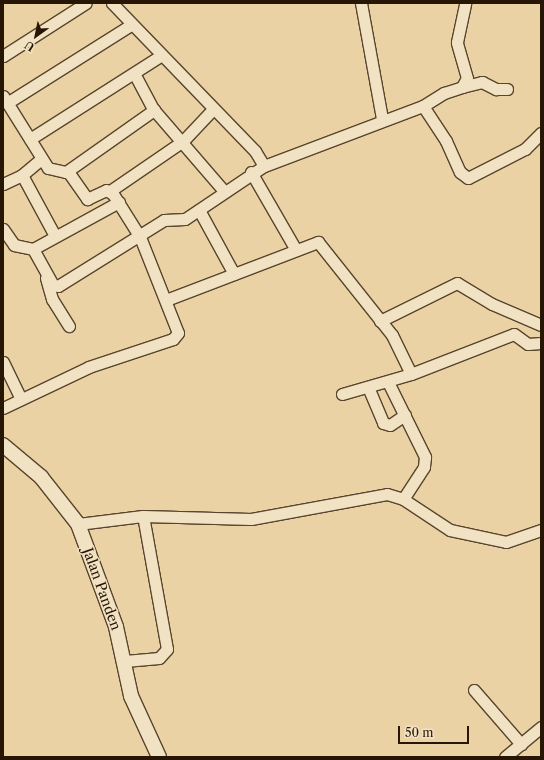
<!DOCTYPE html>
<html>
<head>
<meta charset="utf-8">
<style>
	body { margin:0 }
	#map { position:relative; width:544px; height:760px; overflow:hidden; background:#ebd2a5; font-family:"Libre Caslon Text",serif }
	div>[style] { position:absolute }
	.roads { filter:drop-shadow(1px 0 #57452c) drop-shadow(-1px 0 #57452c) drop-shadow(0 1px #57452c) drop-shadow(0 -1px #57452c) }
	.minor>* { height:11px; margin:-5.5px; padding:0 5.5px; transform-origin:5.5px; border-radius:5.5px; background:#f2e2c4 }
	.tertiary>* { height:14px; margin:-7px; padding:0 7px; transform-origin:7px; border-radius:7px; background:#f2e2c4 }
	span { translate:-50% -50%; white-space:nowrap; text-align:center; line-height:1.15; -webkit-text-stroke:3px #f2e2c4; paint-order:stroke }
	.street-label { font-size:14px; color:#261603 }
	.frame { position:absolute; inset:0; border:4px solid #261603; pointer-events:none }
	.north { position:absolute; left:16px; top:16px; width:40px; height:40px; -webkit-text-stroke:3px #f2e2c4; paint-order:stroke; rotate:213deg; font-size:11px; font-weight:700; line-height:16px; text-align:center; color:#261603 }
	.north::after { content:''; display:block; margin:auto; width:14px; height:18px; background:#261603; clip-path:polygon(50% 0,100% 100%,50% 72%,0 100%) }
	.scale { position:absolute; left:398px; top:726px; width:71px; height:18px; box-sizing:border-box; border:2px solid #261603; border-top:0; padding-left:5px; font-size:12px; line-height:14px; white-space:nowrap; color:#261603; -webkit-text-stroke:3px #f2e2c4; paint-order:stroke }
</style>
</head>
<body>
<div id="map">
	<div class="roads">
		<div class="minor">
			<i style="left:112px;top:3px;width:206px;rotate:46deg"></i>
			<i style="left:255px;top:151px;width:17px;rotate:59deg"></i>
			<i style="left:361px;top:3px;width:118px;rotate:79.7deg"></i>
			<i style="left:3px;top:56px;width:98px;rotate:-32.6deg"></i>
			<i style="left:135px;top:75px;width:40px;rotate:62deg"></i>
			<i style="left:154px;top:110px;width:106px;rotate:49.2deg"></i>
			<i style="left:462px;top:87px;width:21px;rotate:-14deg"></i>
			<i style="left:482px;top:82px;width:16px;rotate:27deg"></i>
			<i style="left:496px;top:89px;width:11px"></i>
			<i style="left:3px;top:96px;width:85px;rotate:58deg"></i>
			<i style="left:48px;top:168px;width:22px;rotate:13deg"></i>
			<i style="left:69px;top:173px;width:32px;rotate:55deg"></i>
			<i style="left:87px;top:199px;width:21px;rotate:-25deg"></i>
			<i style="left:106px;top:190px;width:8px;rotate:30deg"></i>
			<i style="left:113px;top:194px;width:51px;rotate:57.9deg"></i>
			<i style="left:140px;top:237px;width:103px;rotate:68.4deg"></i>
			<i style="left:178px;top:333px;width:8px;rotate:130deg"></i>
			<i style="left:173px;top:339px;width:89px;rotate:161.6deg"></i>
			<i style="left:89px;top:367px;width:95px;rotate:154.5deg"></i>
			<i style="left:7px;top:103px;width:146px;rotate:-32.2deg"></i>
			<i style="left:423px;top:106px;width:42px;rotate:56.7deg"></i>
			<i style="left:446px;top:141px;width:34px;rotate:66deg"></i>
			<i style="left:460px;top:172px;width:10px;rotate:37deg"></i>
			<i style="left:468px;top:178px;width:64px;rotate:-27deg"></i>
			<i style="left:525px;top:149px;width:23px;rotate:-45deg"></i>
			<i style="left:30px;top:139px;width:156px;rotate:-32.5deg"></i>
			<i style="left:66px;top:172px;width:108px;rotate:-35.2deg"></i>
			<i style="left:251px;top:172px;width:90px;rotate:60deg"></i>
			<i style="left:22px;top:175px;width:69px;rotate:61.6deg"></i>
			<i style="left:3px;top:184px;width:21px;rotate:-25deg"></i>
			<i style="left:22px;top:175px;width:23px;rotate:-40deg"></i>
			<i style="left:110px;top:191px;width:88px;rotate:-34.4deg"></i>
			<i style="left:183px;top:141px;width:44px;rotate:-46.8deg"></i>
			<i style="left:199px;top:210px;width:73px;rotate:61.3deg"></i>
			<i style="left:3px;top:229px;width:19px;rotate:55deg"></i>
			<i style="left:14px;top:245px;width:19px;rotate:12deg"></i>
			<i style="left:33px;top:249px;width:98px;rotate:-28.7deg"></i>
			<i style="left:33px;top:249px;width:41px;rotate:60.9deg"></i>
			<i style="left:53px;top:285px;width:5px;rotate:11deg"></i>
			<i style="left:58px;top:286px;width:125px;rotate:-31.9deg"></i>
			<i style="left:164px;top:220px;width:21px;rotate:-3deg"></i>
			<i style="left:185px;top:219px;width:95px;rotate:-33.9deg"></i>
			<i style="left:264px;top:166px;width:170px;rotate:-20.7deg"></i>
			<i style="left:423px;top:106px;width:25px;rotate:-32deg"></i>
			<i style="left:444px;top:93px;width:19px;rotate:-18deg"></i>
			<i style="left:462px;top:87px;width:10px;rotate:-61deg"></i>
			<i style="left:467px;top:78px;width:37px;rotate:-106deg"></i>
			<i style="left:457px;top:42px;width:40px;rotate:-78deg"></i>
			<i style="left:46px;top:278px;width:22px;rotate:74deg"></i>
			<i style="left:52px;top:299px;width:32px;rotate:58deg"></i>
			<i style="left:166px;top:300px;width:163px;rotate:-20.9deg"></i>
			<i style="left:318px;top:242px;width:119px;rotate:51.5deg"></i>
			<i style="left:392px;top:335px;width:43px;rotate:64deg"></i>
			<i style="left:380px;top:321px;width:86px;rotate:-26.3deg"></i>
			<i style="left:457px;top:283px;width:41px;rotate:31deg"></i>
			<i style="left:492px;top:304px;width:53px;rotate:23.2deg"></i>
			<i style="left:3px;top:362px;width:41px;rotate:64.1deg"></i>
			<i style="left:388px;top:382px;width:84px;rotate:63.7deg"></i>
			<i style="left:425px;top:457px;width:10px;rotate:96deg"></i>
			<i style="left:424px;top:467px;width:38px;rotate:123deg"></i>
			<i style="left:368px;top:387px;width:39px;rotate:67deg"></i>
			<i style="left:383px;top:423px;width:7px;rotate:16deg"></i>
			<i style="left:390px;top:425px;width:18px;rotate:-34deg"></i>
			<i style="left:342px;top:394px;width:72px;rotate:-16.2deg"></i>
			<i style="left:411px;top:374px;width:110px;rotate:-21.2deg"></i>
			<i style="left:514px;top:334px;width:17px;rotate:36deg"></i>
			<i style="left:528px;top:344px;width:13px;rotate:-4deg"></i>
			<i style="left:78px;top:524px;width:65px;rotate:-7deg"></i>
			<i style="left:143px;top:516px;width:108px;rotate:1.6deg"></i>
			<i style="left:251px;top:519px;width:138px;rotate:-10.4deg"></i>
			<i style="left:387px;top:494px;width:17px;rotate:17deg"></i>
			<i style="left:403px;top:499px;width:56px;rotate:33.4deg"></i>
			<i style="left:450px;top:530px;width:57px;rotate:12.1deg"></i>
			<i style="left:506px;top:542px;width:37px;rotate:-19deg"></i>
			<i style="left:125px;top:661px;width:34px;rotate:-5deg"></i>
			<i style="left:159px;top:658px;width:12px;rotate:-48deg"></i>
			<i style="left:167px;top:649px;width:135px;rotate:-100.2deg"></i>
			<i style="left:474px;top:690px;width:72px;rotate:49deg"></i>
			<i style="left:505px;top:757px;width:47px;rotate:-39.8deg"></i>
		</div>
		<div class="tertiary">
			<i style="left:3px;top:445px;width:50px;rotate:40.1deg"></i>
			<i style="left:41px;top:477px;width:60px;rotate:51.8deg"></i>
			<i style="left:78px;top:524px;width:110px;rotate:69.7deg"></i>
			<i style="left:116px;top:627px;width:71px;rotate:77.7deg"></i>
			<i style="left:131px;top:696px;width:67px;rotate:65.3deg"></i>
		</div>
	</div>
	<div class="street-label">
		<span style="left:102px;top:589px;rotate:70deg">Jalan Panden</span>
	</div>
	<div class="frame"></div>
	<div class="north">U</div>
	<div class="scale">50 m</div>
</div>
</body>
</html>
